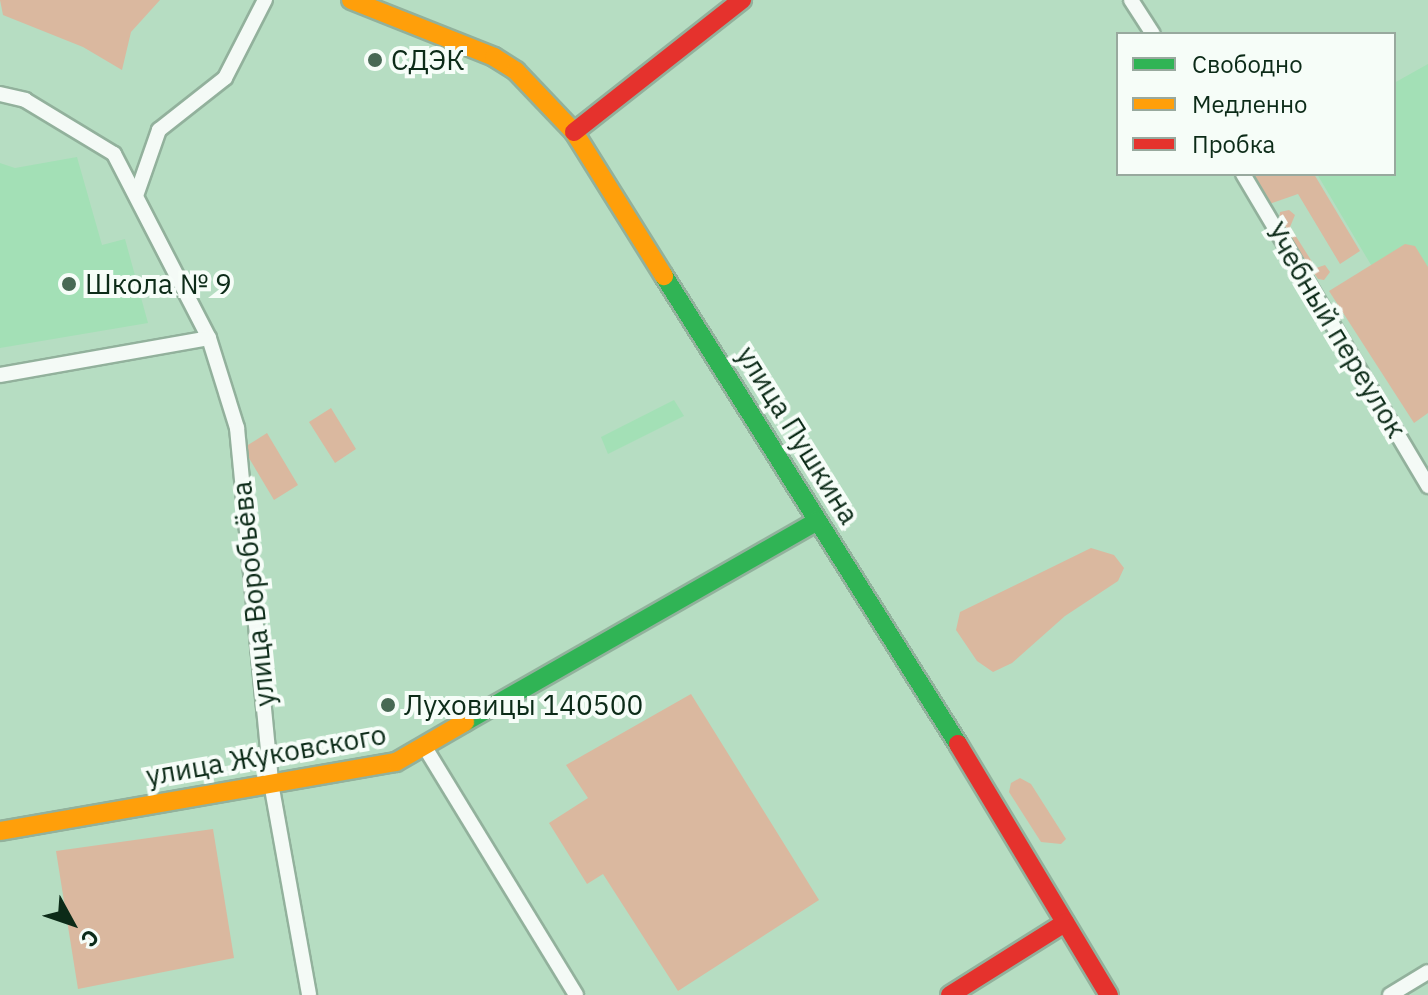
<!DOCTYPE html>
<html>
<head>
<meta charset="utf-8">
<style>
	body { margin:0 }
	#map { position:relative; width:1428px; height:995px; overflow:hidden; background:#b6ddc2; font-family:"IBM Plex Sans",sans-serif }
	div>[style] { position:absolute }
	.built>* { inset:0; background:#a3e0b6 }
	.green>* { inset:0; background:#dab89f }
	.roads { filter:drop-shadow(2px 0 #92b19c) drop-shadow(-2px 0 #92b19c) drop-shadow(0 2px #92b19c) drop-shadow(0 -2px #92b19c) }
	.street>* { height:14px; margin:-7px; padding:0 7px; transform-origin:7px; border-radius:7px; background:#f4faf6 }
	.fast>* { height:18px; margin:-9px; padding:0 9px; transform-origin:9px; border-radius:9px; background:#30b455 }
	.slow>* { height:18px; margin:-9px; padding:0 9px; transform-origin:9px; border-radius:9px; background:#ff9f0a }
	.jam>* { height:18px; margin:-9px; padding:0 9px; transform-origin:9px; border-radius:9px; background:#e5322d }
	.dots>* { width:22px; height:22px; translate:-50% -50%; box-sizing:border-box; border:4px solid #f6fdf8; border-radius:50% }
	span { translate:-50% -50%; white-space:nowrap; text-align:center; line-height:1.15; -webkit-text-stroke:8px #f6fdf8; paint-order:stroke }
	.poi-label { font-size:28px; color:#0c2b18 }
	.left { translate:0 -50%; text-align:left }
	.street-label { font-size:28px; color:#0c2b18 }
	.legend { position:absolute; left:1116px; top:32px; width:280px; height:144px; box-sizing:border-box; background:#f6fdf8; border:2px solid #98a99e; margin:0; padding:10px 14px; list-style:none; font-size:24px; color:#0c2b18 }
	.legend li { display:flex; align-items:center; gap:16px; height:40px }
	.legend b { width:40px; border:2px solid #98a99e }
	.north { position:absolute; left:32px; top:883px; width:80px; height:80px; -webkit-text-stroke:6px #f6fdf8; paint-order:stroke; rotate:130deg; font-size:22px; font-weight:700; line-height:32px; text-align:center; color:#0c2b18 }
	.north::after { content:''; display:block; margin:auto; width:28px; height:36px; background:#0c2b18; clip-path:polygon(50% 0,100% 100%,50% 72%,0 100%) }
</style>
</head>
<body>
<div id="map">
	<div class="built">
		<i style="clip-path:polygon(1428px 64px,1428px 361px,1317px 174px,1394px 174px,1394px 83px)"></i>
		<i style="clip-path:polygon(77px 157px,102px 245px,125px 239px,148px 323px,0 348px,0 163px,15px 168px)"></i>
		<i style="clip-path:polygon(674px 400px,684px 416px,608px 454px,601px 437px)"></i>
	</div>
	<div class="green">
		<i style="clip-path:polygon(0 0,160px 0,131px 32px,122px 70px,83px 47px,3px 15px)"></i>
		<i style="clip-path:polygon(1253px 174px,1314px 174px,1360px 251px,1340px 264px,1298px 194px,1269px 204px)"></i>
		<i style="clip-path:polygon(1289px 210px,1295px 215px,1290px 227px,1316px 268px,1325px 265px,1330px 272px,1324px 280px,1318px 279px,1279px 221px,1280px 212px)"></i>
		<i style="clip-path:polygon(1405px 244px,1415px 246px,1428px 267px,1428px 413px,1414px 423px,1329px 291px)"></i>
		<i style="clip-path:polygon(331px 408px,356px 449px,335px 463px,309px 422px)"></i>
		<i style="clip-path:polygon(267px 433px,298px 485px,274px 500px,243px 448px)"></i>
		<i style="clip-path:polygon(1091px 548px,1114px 555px,1124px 568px,1118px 581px,1065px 616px,1012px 663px,993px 672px,977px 661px,956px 630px,960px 612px)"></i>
		<i style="clip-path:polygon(691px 694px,819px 900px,678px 991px,603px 874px,587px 884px,549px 823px,588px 798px,566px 765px)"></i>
		<i style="clip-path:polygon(1020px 778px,1031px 784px,1066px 839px,1061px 844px,1041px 842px,1009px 792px,1011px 783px)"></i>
		<i style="clip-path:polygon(213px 829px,234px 958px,78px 989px,56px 851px)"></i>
	</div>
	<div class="roads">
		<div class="street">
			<i style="left:1131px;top:0;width:40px;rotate:57.1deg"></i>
			<i style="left:0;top:94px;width:26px;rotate:13deg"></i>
			<i style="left:25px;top:100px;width:104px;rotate:31.2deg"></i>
			<i style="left:114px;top:154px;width:207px;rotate:62.7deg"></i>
			<i style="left:209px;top:338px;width:94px;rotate:72.7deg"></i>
			<i style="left:237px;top:428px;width:357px;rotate:84.5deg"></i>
			<i style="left:271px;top:783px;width:215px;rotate:79.8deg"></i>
			<i style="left:1243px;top:174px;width:363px;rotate:59.3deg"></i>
			<i style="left:137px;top:193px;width:67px;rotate:-70.8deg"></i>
			<i style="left:159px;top:130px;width:84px;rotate:-38.2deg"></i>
			<i style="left:225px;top:78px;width:88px;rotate:-62.9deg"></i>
			<i style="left:0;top:375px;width:212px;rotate:-10deg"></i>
			<i style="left:426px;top:749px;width:288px;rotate:58.6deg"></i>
			<i style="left:1390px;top:995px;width:44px;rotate:-31.2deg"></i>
		</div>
		<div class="fast">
			<i style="left:664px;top:276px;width:553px;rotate:57.86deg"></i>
			<i style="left:465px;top:722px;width:405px;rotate:-29.7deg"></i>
		</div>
		<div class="slow">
			<i style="left:351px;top:0;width:154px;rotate:21.7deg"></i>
			<i style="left:494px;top:57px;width:26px;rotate:32deg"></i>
			<i style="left:516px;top:71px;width:84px;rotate:46.4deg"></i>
			<i style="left:574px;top:132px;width:170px;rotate:58deg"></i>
			<i style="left:0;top:831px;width:402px;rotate:-9.9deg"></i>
			<i style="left:396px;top:762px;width:80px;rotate:-30.1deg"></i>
		</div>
		<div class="jam">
			<i style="left:574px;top:132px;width:214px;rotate:-38.2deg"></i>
			<i style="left:958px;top:744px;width:293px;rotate:59deg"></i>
			<i style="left:950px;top:995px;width:136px;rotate:-32.1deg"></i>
		</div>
	</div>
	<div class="dots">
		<i style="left:375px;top:60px;background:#486954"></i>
		<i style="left:69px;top:284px;background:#486954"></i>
		<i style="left:388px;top:705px;background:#486954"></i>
	</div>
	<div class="poi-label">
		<span class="left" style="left:391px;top:60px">СДЭК</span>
		<span class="left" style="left:85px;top:284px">Школа № 9</span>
		<span class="left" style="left:404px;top:705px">Луховицы 140500</span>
	</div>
	<div class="street-label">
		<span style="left:1336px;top:330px;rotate:59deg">Учебный переулок</span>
		<span style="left:798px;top:435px;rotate:58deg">улица Пушкина</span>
		<span style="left:253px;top:594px;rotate:-96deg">улица Воробьёва</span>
		<span style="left:266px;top:755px;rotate:-10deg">улица Жуковского</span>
	</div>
	<ul class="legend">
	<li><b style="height:10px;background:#30b455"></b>Свободно</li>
	<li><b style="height:10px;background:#ff9f0a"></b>Медленно</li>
	<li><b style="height:10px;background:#e5322d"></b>Пробка</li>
	</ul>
	<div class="north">С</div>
</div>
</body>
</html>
